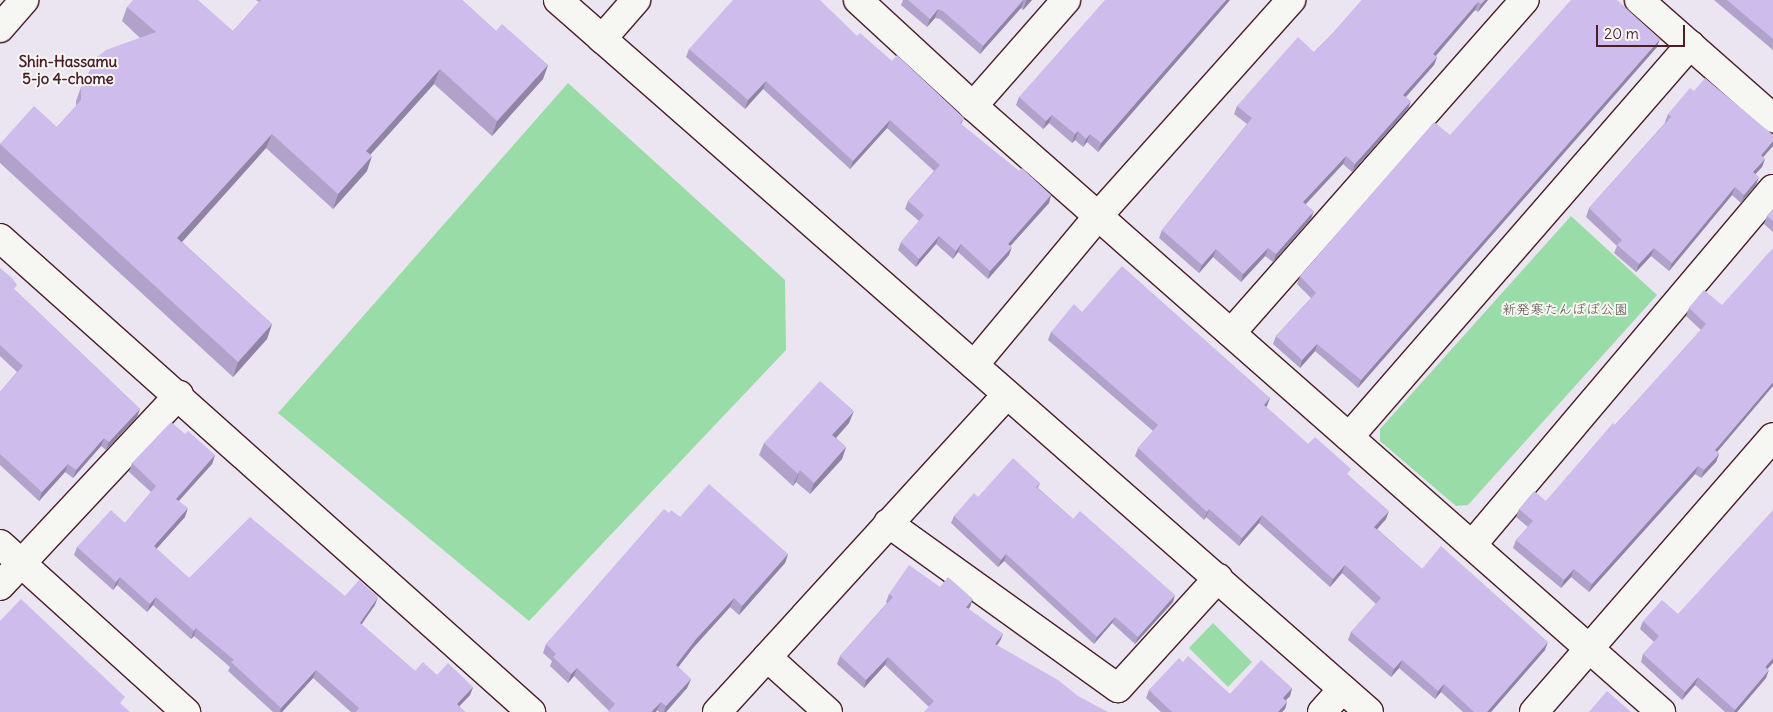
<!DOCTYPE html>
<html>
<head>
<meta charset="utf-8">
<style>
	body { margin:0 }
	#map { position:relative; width:1773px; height:712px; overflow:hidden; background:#eae5f0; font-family:Delius,"Klee One",sans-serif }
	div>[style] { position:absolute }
	.green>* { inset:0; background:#9adca7 }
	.roads { filter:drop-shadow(1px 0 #4a1f2b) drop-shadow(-1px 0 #4a1f2b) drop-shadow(0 1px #4a1f2b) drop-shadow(0 -1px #4a1f2b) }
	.minor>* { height:28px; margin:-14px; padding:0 14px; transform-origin:14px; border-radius:14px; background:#f6f6f2 }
	.tertiary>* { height:28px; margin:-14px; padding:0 14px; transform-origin:14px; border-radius:14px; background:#f6f6f2 }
	.wall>* { inset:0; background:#b1a2cb }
	.shaded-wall>* { inset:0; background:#9084a5 }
	.building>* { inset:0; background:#cebcec }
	span { translate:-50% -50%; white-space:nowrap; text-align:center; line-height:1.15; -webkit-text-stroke:4px #f6f6f2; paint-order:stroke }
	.park-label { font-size:14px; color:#5e4e4a }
	.neighbourhood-label { font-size:15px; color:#4a1f2b; font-weight:700 }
	.scale { position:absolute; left:1596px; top:25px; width:89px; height:22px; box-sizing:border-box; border:2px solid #4a1f2b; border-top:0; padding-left:6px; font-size:15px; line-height:18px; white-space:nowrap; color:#4a1f2b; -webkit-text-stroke:4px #f6f6f2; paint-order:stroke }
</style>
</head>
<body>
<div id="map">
	<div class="green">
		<i style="clip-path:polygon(568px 83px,785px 280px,786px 350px,529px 621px,278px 413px)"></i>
		<i style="clip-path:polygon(1571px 216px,1657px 295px,1468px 505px,1456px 506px,1380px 441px,1380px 429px)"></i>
		<i style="clip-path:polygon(1213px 623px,1252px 662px,1228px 687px,1189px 648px)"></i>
	</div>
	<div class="roads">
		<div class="minor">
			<i style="left:858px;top:0;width:156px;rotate:42.7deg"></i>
			<i style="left:973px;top:106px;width:917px;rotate:41.37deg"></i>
			<i style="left:1639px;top:0;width:179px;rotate:41.4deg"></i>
			<i style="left:0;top:28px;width:37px;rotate:-49deg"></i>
			<i style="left:602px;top:39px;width:52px;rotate:-48.9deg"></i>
			<i style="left:973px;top:106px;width:141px;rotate:-48.7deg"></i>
			<i style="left:0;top:238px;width:712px;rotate:41.75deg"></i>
			<i style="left:1231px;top:333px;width:444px;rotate:-48.6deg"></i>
			<i style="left:974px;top:365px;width:194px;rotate:-50.2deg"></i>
			<i style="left:1098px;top:216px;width:290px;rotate:-48.2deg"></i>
			<i style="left:1349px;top:437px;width:520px;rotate:-48.98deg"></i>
			<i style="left:888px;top:523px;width:283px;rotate:35.7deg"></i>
			<i style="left:1118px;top:688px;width:149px;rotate:-47.7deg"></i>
			<i style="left:0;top:544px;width:251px;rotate:42.1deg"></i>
			<i style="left:1472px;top:545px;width:466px;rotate:-49.8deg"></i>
			<i style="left:0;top:586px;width:262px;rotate:-46.9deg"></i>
			<i style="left:767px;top:657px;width:82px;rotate:42deg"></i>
			<i style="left:717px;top:712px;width:430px;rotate:-47.6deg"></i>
			<i style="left:1322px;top:712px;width:31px;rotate:-48deg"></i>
			<i style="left:1534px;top:712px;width:364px;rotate:-49deg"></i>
		</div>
		<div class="tertiary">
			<i style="left:558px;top:0;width:1079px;rotate:41.28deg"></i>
		</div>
	</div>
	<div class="wall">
		<i style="clip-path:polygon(256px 0,462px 0,496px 31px,548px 65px,543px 79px,492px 136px,434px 84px,370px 155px,367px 171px,333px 209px,266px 148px,182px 242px,272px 324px,267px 339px,233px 377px,0 163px,0 144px,57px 127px,76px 106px,76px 101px,81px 87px,140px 38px,122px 21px,127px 7px,233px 31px,259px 2px)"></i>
		<i style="clip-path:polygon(903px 0,1032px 0,1023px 10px,1021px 8px,980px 54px,940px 19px,935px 18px,927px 27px,901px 5px)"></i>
		<i style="clip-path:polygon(1230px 0,1098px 152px,1087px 142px,1083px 147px,1075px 140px,1072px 143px,1049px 123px,1043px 129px,1016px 105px,1019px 97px)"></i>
		<i style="clip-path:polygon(1362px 0,1488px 0,1478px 12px,1475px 10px,1436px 56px,1437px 57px,1434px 65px,1406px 97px,1408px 109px,1352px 172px,1343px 164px,1306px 204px,1311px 219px,1273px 262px,1265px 256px,1241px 282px,1213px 257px,1199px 273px,1159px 238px,1162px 230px,1247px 124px,1234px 114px,1237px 106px,1314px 52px,1332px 34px)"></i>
		<i style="clip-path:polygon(1714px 0,1773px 0,1773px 50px)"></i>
		<i style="clip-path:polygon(857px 36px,892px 61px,964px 118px,961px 125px,1019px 171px,1051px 195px,1049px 203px,1010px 246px,1009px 255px,988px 279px,958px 252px,953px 259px,936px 244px,916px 267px,898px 250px,901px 242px,919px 221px,905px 209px,908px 201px,934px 171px,887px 128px,850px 169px,763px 89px,745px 109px,686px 57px,689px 49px)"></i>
		<i style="clip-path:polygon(1657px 47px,1358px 388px,1315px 351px,1300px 368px,1273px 344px,1276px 336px,1311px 298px,1297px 284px,1300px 276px,1450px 135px)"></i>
		<i style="clip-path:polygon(1668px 114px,1763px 157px,1765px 159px,1762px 167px,1755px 174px,1756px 185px,1741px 203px,1732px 195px,1669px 271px,1651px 256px,1636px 272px,1614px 253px,1617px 246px,1586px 217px,1589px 208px,1665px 123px,1665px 122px)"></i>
		<i style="clip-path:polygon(1773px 209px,1773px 232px,1764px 224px,1767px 216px)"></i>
		<i style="clip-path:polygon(0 268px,15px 290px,140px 409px,137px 417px,106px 450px,101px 446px,73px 478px,65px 472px,39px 501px,0 465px,0 392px,17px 372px,0 356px)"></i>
		<i style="clip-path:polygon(1704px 290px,1717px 452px,1719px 454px,1716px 462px,1701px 478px,1695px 474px,1589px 592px,1571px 577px,1561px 588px,1513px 548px,1516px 540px,1528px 527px,1516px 517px,1519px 509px,1546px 501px,1701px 330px,1686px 316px,1689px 308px)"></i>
		<i style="clip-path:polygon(1082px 312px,1270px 398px,1266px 407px,1308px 444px,1349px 476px,1386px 519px,1377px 529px,1422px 569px,1545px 650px,1491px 712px,1463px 712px,1441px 692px,1435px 699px,1399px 668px,1391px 677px,1348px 640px,1351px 632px,1376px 604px,1342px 573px,1330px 587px,1259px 523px,1239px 546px,1206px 517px,1204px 520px,1135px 456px,1138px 448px,1153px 431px,1048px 340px,1051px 332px)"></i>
		<i style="clip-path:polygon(849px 423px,836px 438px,846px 447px,842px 459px,810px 494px,796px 482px,793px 486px,759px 455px,764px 443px)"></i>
		<i style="clip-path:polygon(185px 434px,215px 455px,212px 464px,179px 501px,185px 517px,156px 549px,189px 578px,345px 596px,375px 605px,361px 624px,415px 671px,437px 675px,473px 687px,470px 695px,459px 706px,465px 712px,351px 712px,313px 678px,282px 712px,273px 712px,228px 671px,230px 667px,194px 636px,191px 639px,153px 605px,147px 612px,117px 585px,113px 590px,74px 555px,77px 547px,125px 523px,151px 492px,129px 472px,132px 463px)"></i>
		<i style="clip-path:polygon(1040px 483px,1038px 488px,1073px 519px,1173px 602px,1135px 644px,1112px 623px,1094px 644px,1004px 561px,998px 567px,951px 523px,954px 516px,978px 497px)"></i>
		<i style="clip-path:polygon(669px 513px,788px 554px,785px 563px,739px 615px,730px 607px,693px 648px,678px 667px,691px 679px,687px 688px,666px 712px,659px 712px,657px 710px,609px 711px,574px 676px,568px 683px,550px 666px,552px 661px,543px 653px,546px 644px)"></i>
		<i style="clip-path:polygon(889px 594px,970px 607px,968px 609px,1003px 634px,1000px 641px,997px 645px,929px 707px,885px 665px,864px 688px,837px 664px,840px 656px,887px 603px,886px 602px)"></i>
		<i style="clip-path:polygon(1643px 621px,1768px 669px,1766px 678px,1737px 712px,1725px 712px,1695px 685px,1682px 700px,1641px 662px,1643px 654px,1654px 642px,1640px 629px)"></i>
		<i style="clip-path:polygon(1183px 662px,1230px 694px,1292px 688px,1290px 696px,1286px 700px,1287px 702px,1285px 709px,1282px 712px,1161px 712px,1146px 698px,1149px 690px)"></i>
	</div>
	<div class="shaded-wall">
		<i style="clip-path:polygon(1024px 0,1021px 8px,980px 54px,983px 46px)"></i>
		<i style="clip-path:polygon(1027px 0,1032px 0,1023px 10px,1026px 1px)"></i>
		<i style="clip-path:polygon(1226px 0,1230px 0,1098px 152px,1101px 143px)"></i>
		<i style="clip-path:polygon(1485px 0,1488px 0,1478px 12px,1481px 4px)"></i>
		<i style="clip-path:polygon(1478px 2px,1475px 10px,1430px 62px,1433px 54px)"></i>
		<i style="clip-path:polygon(938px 9px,935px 18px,927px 27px,930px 19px)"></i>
		<i style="clip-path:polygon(1660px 39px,1657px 47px,1358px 388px,1361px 380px)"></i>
		<i style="clip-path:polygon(1437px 57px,1434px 65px,1400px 103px,1403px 95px)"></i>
		<i style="clip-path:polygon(548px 65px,543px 79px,492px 136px,497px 121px)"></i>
		<i style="clip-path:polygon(440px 69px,434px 84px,361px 165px,366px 151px)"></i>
		<i style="clip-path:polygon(766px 81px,763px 89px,745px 109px,748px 100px)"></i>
		<i style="clip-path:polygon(1411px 101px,1408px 109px,1352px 172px,1355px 164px)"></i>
		<i style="clip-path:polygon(1052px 115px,1049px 123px,1043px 129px,1046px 121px)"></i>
		<i style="clip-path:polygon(890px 120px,887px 128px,850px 169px,853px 161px)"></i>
		<i style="clip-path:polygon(1078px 131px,1075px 140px,1072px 143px,1075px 134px)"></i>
		<i style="clip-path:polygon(272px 134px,266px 148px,172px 253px,177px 238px)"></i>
		<i style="clip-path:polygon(1090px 134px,1087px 142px,1083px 147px,1086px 139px)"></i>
		<i style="clip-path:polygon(1773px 141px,1773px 146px,1758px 163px,1761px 155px)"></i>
		<i style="clip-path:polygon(372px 156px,367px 171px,333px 209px,338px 194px)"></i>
		<i style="clip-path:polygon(1346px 156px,1343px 164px,1300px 210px,1303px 202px)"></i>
		<i style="clip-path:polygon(1765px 159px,1762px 167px,1750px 180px,1753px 172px)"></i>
		<i style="clip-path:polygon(1759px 177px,1756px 185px,1741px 203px,1744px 195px)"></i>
		<i style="clip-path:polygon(1735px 187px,1732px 195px,1669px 271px,1672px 263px)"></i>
		<i style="clip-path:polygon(1051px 195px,1049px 203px,1005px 252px,1008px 244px)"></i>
		<i style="clip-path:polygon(1314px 211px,1311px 219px,1273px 262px,1276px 254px)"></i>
		<i style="clip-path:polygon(939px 236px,936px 244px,916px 267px,919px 259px)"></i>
		<i style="clip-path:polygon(961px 244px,958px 252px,953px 259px,956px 251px)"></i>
		<i style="clip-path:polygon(1012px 247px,1009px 255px,988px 279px,990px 271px)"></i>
		<i style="clip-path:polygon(1268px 248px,1265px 256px,1241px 282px,1243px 274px)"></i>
		<i style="clip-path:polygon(1654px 248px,1651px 256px,1636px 272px,1639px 264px)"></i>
		<i style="clip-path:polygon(1216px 249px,1213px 257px,1199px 273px,1202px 265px)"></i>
		<i style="clip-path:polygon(272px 324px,267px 339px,233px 377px,238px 362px)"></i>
		<i style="clip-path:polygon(1317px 344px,1315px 351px,1300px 368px,1302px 360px)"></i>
		<i style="clip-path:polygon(1773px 382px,1773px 386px,1712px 458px,1715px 450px)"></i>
		<i style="clip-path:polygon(1270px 398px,1267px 406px,1261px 413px,1264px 405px)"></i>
		<i style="clip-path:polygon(140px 409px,137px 417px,106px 450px,109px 442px)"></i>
		<i style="clip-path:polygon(854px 411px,849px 423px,828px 447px,832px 435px)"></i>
		<i style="clip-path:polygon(104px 438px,101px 446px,73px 478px,76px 470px)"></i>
		<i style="clip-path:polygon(846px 447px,842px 459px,810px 494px,814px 483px)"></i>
		<i style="clip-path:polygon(1719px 454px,1716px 462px,1701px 478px,1704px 470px)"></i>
		<i style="clip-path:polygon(215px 455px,212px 464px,173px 507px,176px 499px)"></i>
		<i style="clip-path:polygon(68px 464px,65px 472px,39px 501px,42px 492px)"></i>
		<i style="clip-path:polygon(1698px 466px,1695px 474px,1589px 592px,1592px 584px)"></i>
		<i style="clip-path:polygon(800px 470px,796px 482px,793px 486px,798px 474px)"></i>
		<i style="clip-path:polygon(188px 508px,185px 517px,151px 555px,154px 546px)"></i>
		<i style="clip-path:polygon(1209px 509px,1206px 517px,1204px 520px,1207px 512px)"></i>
		<i style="clip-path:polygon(1389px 511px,1386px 519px,1372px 535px,1374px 527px)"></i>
		<i style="clip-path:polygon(1262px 515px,1259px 523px,1239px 546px,1242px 538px)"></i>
		<i style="clip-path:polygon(788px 554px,785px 563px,739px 615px,742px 606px)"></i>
		<i style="clip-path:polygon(1006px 554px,1004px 561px,998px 567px,1001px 560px)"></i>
		<i style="clip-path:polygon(1345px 565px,1342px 573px,1330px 587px,1333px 579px)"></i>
		<i style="clip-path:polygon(1574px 569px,1571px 577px,1561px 588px,1564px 580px)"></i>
		<i style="clip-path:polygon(120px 577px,117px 585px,113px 590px,116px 582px)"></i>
		<i style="clip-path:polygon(1175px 595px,1173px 602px,1135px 644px,1138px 637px)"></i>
		<i style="clip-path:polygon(156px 597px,153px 605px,147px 612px,150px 604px)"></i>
		<i style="clip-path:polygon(378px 597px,375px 605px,357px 631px,360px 623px)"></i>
		<i style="clip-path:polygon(734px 598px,730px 607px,693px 648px,673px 674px,676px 665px,696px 639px)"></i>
		<i style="clip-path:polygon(973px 599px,970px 607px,963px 615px,966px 607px)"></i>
		<i style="clip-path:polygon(1115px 617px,1112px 623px,1094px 644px,1097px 637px)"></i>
		<i style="clip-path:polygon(196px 628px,194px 636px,191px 639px,194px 631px)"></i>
		<i style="clip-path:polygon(1003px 634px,1000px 641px,992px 652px,995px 644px)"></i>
		<i style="clip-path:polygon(1548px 642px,1545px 650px,1491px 712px,1487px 712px)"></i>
		<i style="clip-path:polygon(888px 657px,885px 665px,864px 688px,866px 680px)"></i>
		<i style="clip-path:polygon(1773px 658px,1773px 663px,1762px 675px,1765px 667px)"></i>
		<i style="clip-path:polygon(1402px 660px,1399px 668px,1391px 677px,1394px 669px)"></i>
		<i style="clip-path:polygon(577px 668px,574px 676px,568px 683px,571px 674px)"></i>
		<i style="clip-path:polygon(316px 670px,313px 678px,282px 712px,280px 712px,281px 708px)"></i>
		<i style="clip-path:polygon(1769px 670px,1766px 678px,1737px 712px,1734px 712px,1735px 710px)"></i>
		<i style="clip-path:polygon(1698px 677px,1695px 685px,1682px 700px,1685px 692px)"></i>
		<i style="clip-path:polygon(691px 679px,687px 688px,666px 712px,664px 712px,666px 706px)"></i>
		<i style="clip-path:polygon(1444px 684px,1441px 692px,1435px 699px,1438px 691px)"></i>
		<i style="clip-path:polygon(473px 687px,470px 695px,454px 712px,457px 704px)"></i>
		<i style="clip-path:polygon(1292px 688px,1290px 696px,1280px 706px,1283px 698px)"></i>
		<i style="clip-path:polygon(661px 702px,656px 712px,651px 712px)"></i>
		<i style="clip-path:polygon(1287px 702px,1285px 709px,1282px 712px,1278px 712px)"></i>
	</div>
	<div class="building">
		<i style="clip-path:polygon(133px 0,198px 0,233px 31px,261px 0,462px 0,496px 31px,502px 24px,548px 65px,497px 121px,440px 69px,366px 151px,372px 156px,338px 194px,272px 134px,177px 238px,272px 324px,238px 362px,0 144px,34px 106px,57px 127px,81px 100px,81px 87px,96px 58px,106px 50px,156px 32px,127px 7px)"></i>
		<i style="clip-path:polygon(733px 0,820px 0,857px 36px,860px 33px,892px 61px,897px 55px,964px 118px,960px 123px,1019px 171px,1022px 168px,1051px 195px,1008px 244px,1012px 247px,990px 271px,961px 244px,956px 251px,939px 236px,919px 259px,901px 242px,924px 215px,908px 201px,940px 165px,890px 120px,853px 161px,766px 81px,748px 100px,689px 49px)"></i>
		<i style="clip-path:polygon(908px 0,1023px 0,983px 46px,943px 11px,938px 9px,930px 19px)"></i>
		<i style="clip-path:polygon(1105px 0,1226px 0,1101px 143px,1090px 134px,1086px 139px,1078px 131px,1075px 134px,1052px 115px,1046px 121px,1019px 97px)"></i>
		<i style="clip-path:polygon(1362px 0,1485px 0,1481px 4px,1478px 2px,1433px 54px,1437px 57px,1403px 95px,1411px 101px,1355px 164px,1346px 156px,1303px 202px,1314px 211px,1276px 254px,1268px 248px,1243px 274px,1216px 249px,1202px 265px,1162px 230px,1252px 118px,1237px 106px,1298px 37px,1314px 52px,1332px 34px)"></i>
		<i style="clip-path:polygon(1571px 0,1617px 0,1660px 39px,1361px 380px,1317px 344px,1302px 360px,1276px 336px,1316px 293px,1300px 276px,1434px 122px,1450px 135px)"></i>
		<i style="clip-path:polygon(1727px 0,1773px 0,1773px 39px)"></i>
		<i style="clip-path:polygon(1705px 78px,1773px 135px,1773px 141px,1761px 155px,1765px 159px,1753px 172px,1759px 177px,1744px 195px,1735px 187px,1672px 263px,1654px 248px,1639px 264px,1617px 245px,1622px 240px,1589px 208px,1671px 117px,1668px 114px,1690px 88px,1694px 91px)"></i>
		<i style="clip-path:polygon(1773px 209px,1773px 221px,1767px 216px)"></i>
		<i style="clip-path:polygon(1773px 248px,1773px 382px,1715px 450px,1719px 454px,1704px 470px,1698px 466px,1592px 584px,1574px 569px,1564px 580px,1516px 540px,1533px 521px,1519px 509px,1534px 491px,1546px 501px,1613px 423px,1615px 425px,1706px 324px,1689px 308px,1704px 290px,1722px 305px)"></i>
		<i style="clip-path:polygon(1122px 266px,1270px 398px,1264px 405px,1308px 444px,1315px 437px,1351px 469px,1347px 474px,1389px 511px,1374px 527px,1422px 569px,1441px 546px,1548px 642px,1487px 712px,1474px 712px,1444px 684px,1438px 691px,1402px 660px,1394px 669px,1351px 632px,1381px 598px,1345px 565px,1333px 579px,1262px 515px,1242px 538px,1209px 509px,1207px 512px,1138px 448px,1158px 425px,1051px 332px,1074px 304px,1082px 312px)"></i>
		<i style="clip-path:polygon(0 268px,12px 278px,17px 285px,14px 289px,140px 409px,109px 442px,104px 438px,76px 470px,68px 464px,42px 492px,0 454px,0 392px,23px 366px,0 345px)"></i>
		<i style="clip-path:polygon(820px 381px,854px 411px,832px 435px,846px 447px,814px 483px,800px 470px,798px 474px,764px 443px)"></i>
		<i style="clip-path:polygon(171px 422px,185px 434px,188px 431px,215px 455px,176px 499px,188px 508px,154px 546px,189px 578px,250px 517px,345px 596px,359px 580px,378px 597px,360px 623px,415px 671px,423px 662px,437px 675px,448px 663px,473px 687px,457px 704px,465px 712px,356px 712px,359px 708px,316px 670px,281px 708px,231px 662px,234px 660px,196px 628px,194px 631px,156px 597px,150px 604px,120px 577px,116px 582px,77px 547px,111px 510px,125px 523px,156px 486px,132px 463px)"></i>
		<i style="clip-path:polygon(1013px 458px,1040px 483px,1036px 487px,1073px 519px,1080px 511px,1175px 595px,1138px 637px,1115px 617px,1097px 637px,1006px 554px,1001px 560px,954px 516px,974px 493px,978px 497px)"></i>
		<i style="clip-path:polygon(709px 484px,788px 554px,742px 606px,734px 598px,696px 639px,676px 665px,691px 679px,666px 706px,661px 702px,651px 712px,608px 712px,615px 704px,577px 668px,571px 674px,553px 657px,556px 654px,546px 644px,664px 509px,669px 513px,671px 510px,680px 517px)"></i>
		<i style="clip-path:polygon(1773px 510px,1773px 658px,1765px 667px,1769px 670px,1735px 710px,1698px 677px,1685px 692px,1643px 654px,1659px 636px,1643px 621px,1662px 600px,1678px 614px)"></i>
		<i style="clip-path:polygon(909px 565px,940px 587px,948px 577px,973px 599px,966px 607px,1003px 634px,995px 644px,1058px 680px,1078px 696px,1108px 712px,924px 712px,934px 701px,888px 657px,866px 680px,840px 656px,893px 597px,889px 594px)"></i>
		<i style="clip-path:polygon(21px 599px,125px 697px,120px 703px,130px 712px,0 712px,0 621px)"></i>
		<i style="clip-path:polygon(1188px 656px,1230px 694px,1261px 660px,1292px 688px,1283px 698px,1287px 702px,1278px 712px,1172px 712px,1149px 690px,1179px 658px,1183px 662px)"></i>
		<i style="clip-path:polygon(1607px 691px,1631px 712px,1589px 712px)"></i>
	</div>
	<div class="park-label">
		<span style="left:1565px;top:309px">新発寒たんぽぽ公園</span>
	</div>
	<div class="neighbourhood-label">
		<span style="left:68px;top:70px">Shin-Hassamu<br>5-jo 4-chome</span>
	</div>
	<div class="scale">20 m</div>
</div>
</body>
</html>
